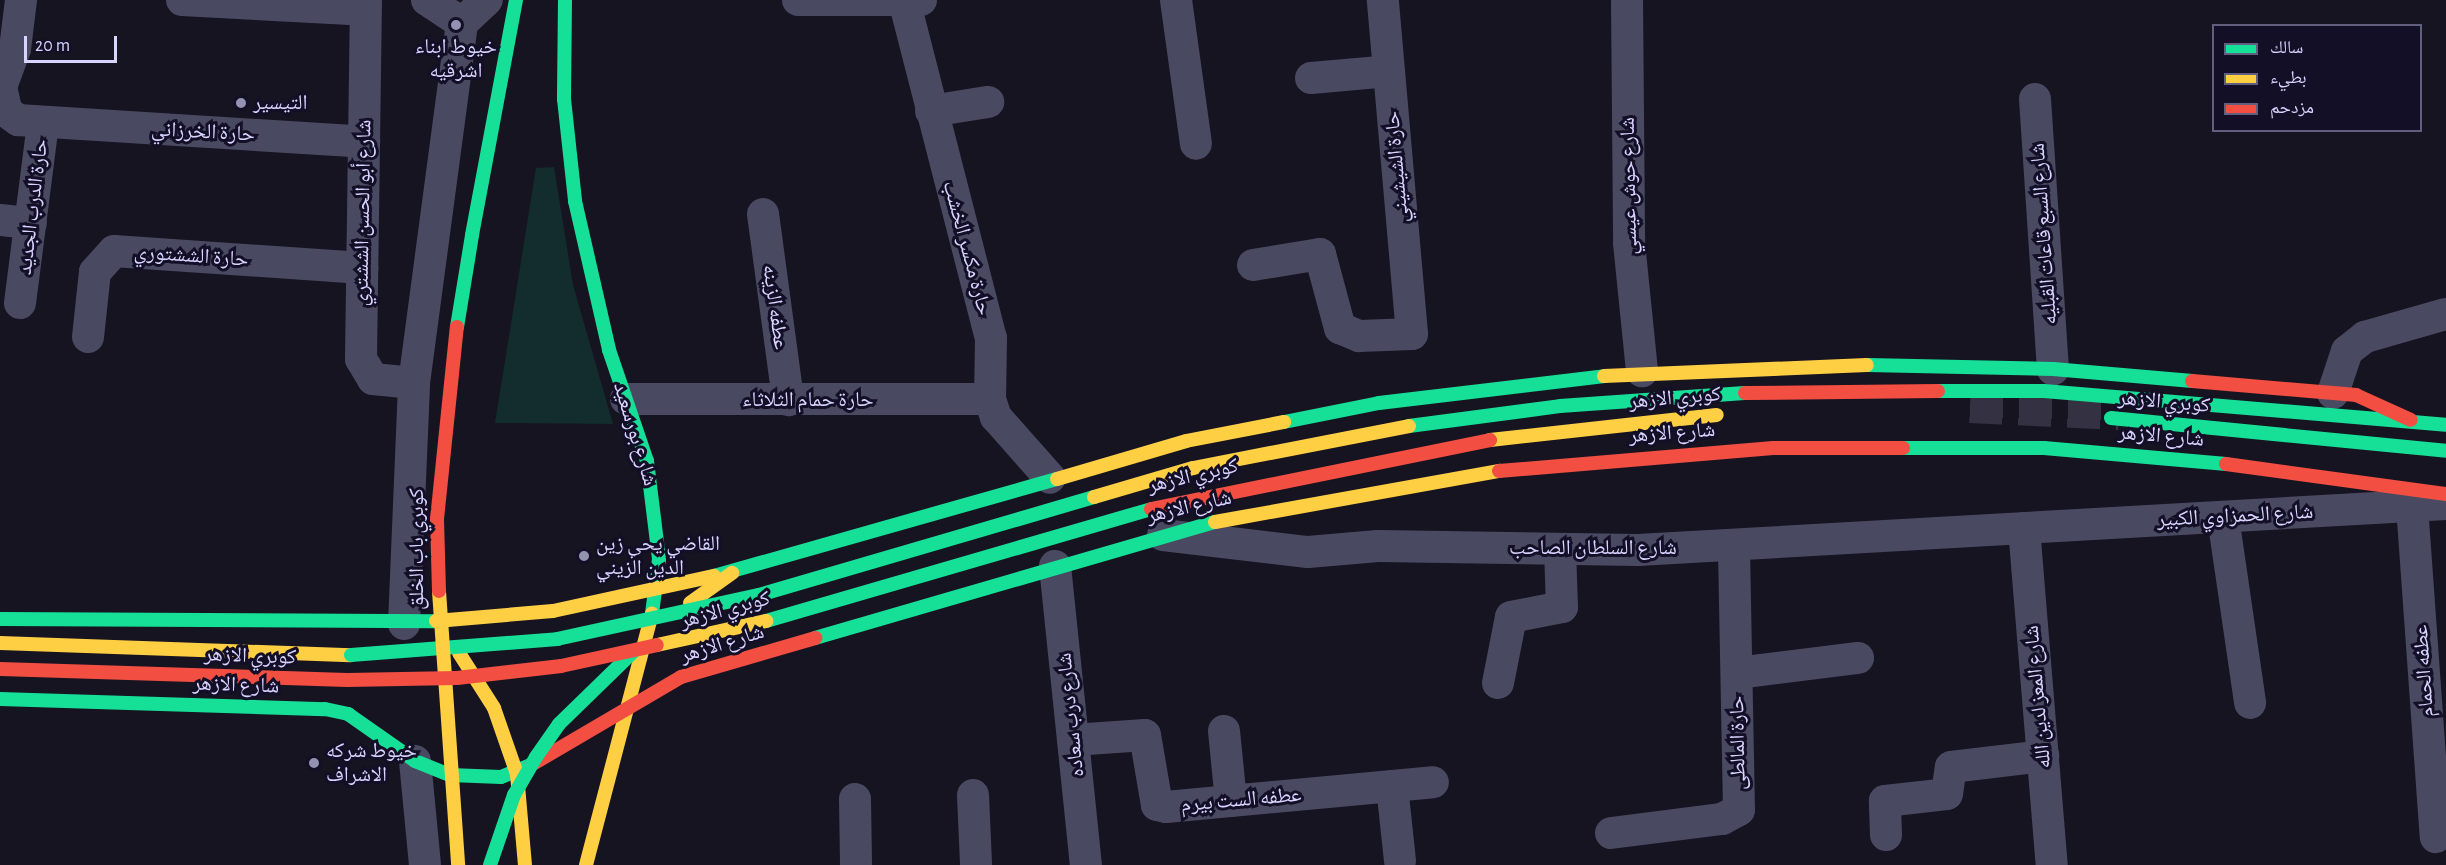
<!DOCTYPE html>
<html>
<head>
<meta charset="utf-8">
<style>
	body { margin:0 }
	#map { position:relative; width:2446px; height:865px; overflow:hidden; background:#161421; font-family:"Alegreya Sans","Noto Naskh Arabic",sans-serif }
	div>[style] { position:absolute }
	.green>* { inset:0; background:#132c2d }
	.primary-tunnel>* { height:33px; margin-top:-16.5px; transform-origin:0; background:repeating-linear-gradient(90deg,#333142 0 33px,transparent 0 49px) }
	.street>* { height:32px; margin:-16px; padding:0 16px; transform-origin:16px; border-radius:16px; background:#4a4962 }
	.fast>* { height:14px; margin:-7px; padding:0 7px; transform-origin:7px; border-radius:7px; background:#16e098 }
	.slow>* { height:14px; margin:-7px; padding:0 7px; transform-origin:7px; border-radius:7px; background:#ffcf43 }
	.jam>* { height:14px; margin:-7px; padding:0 7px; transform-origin:7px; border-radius:7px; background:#f24e42 }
	.fast-bridge>* { height:14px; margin:-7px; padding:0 7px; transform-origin:7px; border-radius:7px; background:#16e098 }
	.slow-bridge>* { height:14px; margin:-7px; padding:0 7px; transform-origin:7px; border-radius:7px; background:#ffcf43 }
	.jam-bridge>* { height:14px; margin:-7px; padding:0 7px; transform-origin:7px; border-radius:7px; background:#f24e42 }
	.dots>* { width:16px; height:16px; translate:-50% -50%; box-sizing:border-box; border:3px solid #130f26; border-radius:50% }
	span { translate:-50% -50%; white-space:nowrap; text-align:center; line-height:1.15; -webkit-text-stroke:6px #130f26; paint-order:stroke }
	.poi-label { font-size:21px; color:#d9d4ff }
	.left { translate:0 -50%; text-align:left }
	.street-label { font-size:21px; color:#d9d4ff }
	.legend { position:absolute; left:2212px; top:24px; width:210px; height:108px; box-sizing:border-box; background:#130f26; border:2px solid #625e7d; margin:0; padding:8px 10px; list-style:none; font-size:18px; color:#d9d4ff }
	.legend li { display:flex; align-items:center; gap:12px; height:30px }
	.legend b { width:30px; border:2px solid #625e7d }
	.scale { position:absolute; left:24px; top:36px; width:93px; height:27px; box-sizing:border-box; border:3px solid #d9d4ff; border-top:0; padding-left:8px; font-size:18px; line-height:21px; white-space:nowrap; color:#d9d4ff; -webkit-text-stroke:4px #130f26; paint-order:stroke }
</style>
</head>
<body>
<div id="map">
	<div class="green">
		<i style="clip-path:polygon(554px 167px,573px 285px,613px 424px,495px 423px,536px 168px)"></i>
	</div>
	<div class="primary-tunnel">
		<i style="left:1970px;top:406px;width:149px;rotate:2.7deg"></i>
	</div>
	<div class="street">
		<i style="left:21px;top:0;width:49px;rotate:97deg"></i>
		<i style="left:15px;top:49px;width:40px;rotate:110.2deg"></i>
		<i style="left:1px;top:87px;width:26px;rotate:77deg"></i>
		<i style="left:7px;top:112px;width:14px;rotate:36deg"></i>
		<i style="left:18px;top:120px;width:347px;rotate:3.6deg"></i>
		<i style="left:182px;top:0;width:183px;rotate:3.1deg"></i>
		<i style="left:366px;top:0;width:359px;rotate:90.8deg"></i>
		<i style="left:361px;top:359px;width:23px;rotate:59deg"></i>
		<i style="left:373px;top:379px;width:41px;rotate:5.6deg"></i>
		<i style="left:427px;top:0;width:42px;rotate:33.3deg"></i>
		<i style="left:798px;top:0;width:123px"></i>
		<i style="left:904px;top:0;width:349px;rotate:75.6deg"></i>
		<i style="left:991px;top:338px;width:61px;rotate:90.9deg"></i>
		<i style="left:990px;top:399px;width:19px;rotate:72deg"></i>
		<i style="left:996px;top:417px;width:81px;rotate:48.5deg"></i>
		<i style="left:1176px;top:0;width:145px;rotate:82.1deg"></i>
		<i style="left:1627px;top:0;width:243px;rotate:89.5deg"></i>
		<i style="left:1629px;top:243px;width:129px;rotate:84.2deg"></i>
		<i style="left:1311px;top:78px;width:78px;rotate:-5.1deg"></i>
		<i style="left:2035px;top:99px;width:271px;rotate:86.2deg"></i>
		<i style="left:931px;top:111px;width:58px;rotate:-9deg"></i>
		<i style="left:763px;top:214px;width:188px;rotate:82.3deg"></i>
		<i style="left:0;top:220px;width:31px;rotate:6deg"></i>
		<i style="left:1253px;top:265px;width:68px;rotate:-9.3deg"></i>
		<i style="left:1320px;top:254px;width:77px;rotate:74.9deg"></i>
		<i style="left:1340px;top:328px;width:21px;rotate:23deg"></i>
		<i style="left:1359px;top:336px;width:53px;rotate:-2.2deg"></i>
		<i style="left:1412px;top:334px;width:335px;rotate:-95deg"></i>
		<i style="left:20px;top:303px;width:181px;rotate:-82.7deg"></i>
		<i style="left:88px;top:337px;width:65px;rotate:-83.9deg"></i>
		<i style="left:95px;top:272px;width:28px;rotate:-48deg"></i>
		<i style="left:114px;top:251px;width:249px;rotate:3.9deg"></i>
		<i style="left:2333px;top:393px;width:44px;rotate:-71.6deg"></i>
		<i style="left:2347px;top:351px;width:23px;rotate:-38deg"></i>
		<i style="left:2365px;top:337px;width:84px;rotate:-15.9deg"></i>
		<i style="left:626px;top:399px;width:364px"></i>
		<i style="left:2412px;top:506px;width:332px;rotate:85.9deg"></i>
		<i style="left:2223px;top:517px;width:188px;rotate:81.7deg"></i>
		<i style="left:2024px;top:528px;width:338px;rotate:85.3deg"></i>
		<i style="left:1163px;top:535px;width:146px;rotate:6.7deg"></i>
		<i style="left:1308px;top:552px;width:70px;rotate:-4.9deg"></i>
		<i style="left:1378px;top:546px;width:260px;rotate:0.9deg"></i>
		<i style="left:1638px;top:550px;width:809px;rotate:-3.26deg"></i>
		<i style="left:1055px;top:566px;width:301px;rotate:84.1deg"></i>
		<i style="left:404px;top:624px;width:241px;rotate:-87.6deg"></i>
		<i style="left:414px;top:383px;width:363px;rotate:-82.4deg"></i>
		<i style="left:462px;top:23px;width:34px;rotate:-43deg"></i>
		<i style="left:1737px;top:673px;width:122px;rotate:-7.1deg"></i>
		<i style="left:1498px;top:683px;width:67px;rotate:-78.9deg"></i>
		<i style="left:1511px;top:617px;width:52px;rotate:-11.1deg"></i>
		<i style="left:1562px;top:607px;width:58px;rotate:-92deg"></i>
		<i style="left:1224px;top:731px;width:70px;rotate:84.3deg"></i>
		<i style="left:1073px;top:740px;width:72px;rotate:-4deg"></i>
		<i style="left:1145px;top:735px;width:71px;rotate:80.3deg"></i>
		<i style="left:1157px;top:805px;width:9px;rotate:13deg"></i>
		<i style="left:1166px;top:807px;width:268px;rotate:-5.3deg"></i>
		<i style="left:415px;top:761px;width:104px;rotate:84.5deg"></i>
		<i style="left:1392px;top:786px;width:75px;rotate:83.9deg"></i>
		<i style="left:973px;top:795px;width:70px;rotate:87.5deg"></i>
		<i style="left:855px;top:799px;width:66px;rotate:89.1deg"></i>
		<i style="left:1611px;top:833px;width:112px;rotate:-7.2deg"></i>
		<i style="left:1722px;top:819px;width:19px;rotate:-28deg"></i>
		<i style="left:1739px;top:810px;width:265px;rotate:-91.1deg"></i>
		<i style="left:1886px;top:835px;width:34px;rotate:-92deg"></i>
		<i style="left:1885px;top:801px;width:62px;rotate:-6.4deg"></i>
		<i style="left:1947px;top:794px;width:27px;rotate:-82deg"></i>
		<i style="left:1951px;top:767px;width:93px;rotate:-6.8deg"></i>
	</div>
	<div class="fast">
		<i style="left:565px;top:0;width:99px;rotate:90.6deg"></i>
		<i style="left:564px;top:99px;width:103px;rotate:83.8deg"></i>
		<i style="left:575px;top:201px;width:153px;rotate:77.1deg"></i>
		<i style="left:609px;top:350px;width:117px;rotate:71.1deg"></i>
		<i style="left:647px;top:461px;width:99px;rotate:83deg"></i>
		<i style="left:659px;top:559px;width:55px;rotate:97.3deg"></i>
		<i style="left:472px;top:235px;width:239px;rotate:-79.4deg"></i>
		<i style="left:1867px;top:365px;width:186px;rotate:1.2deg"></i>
		<i style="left:2053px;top:369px;width:140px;rotate:4.9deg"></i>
		<i style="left:1938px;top:391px;width:106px"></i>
		<i style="left:2044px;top:391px;width:403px;rotate:4.8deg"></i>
		<i style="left:2111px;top:418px;width:337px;rotate:5.6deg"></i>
		<i style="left:1284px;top:422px;width:97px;rotate:-11.3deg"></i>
		<i style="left:1379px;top:403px;width:227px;rotate:-6.8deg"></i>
		<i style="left:1409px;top:426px;width:152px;rotate:-7.5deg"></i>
		<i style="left:1560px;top:406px;width:185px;rotate:-4deg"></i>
		<i style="left:1903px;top:448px;width:141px"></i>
		<i style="left:2044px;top:448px;width:183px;rotate:5deg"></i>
		<i style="left:714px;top:576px;width:356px;rotate:-15.8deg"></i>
		<i style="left:759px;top:595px;width:349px;rotate:-16.3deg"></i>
		<i style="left:0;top:619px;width:436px;rotate:0.3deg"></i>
		<i style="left:766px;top:621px;width:401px;rotate:-16.2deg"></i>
		<i style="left:815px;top:638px;width:416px;rotate:-16.2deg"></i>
		<i style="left:0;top:699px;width:325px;rotate:1.8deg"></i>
		<i style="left:325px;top:709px;width:24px;rotate:12deg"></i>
		<i style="left:348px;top:714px;width:82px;rotate:35deg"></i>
		<i style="left:415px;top:761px;width:38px;rotate:22deg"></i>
		<i style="left:450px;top:775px;width:51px;rotate:2.2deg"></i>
		<i style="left:501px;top:777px;width:32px;rotate:-22deg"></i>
	</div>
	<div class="slow">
		<i style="left:1604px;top:376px;width:263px;rotate:-2.4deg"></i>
		<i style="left:1490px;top:440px;width:228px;rotate:-6.3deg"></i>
		<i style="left:1057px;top:479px;width:134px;rotate:-16.4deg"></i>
		<i style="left:1186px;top:441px;width:100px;rotate:-11deg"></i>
		<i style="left:1094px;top:497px;width:103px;rotate:-16.3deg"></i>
		<i style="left:1193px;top:468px;width:220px;rotate:-11deg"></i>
		<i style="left:1215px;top:522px;width:289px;rotate:-10.2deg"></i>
		<i style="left:690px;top:603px;width:52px;rotate:-35.5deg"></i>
		<i style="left:436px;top:621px;width:117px;rotate:-4.9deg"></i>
		<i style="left:553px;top:611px;width:165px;rotate:-12.3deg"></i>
		<i style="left:0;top:643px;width:351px;rotate:2deg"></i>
		<i style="left:459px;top:653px;width:65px;rotate:57.5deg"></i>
		<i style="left:494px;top:708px;width:70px;rotate:70.8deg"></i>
		<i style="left:517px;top:774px;width:91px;rotate:85deg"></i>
		<i style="left:586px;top:865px;width:260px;rotate:-75.3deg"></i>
	</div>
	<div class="jam">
		<i style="left:2192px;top:381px;width:165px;rotate:4.9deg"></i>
		<i style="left:2356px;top:395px;width:60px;rotate:24.4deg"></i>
		<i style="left:1745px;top:393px;width:193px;rotate:-0.6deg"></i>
		<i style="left:2226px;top:464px;width:222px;rotate:7.8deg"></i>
		<i style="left:1499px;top:471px;width:275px;rotate:-4.8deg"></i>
		<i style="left:1773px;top:448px;width:130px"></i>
		<i style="left:1151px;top:509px;width:346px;rotate:-11.5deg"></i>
		<i style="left:0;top:669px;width:347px;rotate:1.8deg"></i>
		<i style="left:531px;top:765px;width:174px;rotate:-30.4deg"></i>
		<i style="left:681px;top:677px;width:140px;rotate:-16.2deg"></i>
	</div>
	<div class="fast-bridge">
		<i style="left:457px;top:327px;width:93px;rotate:-80.7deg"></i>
		<i style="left:351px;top:655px;width:207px;rotate:-4.4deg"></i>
		<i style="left:557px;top:639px;width:207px;rotate:-12.3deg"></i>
		<i style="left:490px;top:865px;width:74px;rotate:-71.1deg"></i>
		<i style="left:514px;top:795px;width:44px;rotate:-59.9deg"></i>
		<i style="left:536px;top:757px;width:40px;rotate:-55.1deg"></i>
		<i style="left:559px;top:724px;width:105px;rotate:-44.2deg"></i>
	</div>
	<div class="slow-bridge">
		<i style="left:439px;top:591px;width:275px;rotate:86deg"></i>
		<i style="left:657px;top:645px;width:112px;rotate:-12.4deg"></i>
	</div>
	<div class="jam-bridge">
		<i style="left:439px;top:591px;width:72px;rotate:-91.6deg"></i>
		<i style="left:437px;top:519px;width:193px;rotate:-84.1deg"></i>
		<i style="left:347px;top:680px;width:110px;rotate:-1deg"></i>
		<i style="left:457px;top:678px;width:105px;rotate:-6.6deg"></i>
		<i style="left:561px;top:666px;width:98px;rotate:-12.3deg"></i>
	</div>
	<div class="dots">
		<i style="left:456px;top:25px;background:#9591b1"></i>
		<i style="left:241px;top:103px;background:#9591b1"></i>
		<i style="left:584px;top:556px;background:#9591b1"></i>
		<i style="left:314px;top:763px;background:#9591b1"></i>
	</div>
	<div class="poi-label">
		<span style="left:456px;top:59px">خيوط ابناء<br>اشرقيه</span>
		<span class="left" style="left:253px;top:103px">التيسير</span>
		<span class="left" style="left:596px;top:556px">القاضي يحي زين<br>الدين الزيني</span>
		<span class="left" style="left:326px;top:763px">خيوط شركه<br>الاشراف</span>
	</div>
	<div class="street-label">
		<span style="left:203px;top:132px;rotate:3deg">حارة الخرزاني</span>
		<span style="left:1397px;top:167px;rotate:-95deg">حارة الشيشيني</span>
		<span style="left:1629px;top:186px;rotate:-91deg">شارع حوش عيسي</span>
		<span style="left:33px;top:207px;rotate:-83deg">حارة الدرب الجديد</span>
		<span style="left:363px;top:213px;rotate:-89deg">شارع أبو الحسن الششتري</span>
		<span style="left:2044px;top:234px;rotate:-94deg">شارع السبع قاعات القبليه</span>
		<span style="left:967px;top:248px;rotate:75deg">حارة مكسر الخشب</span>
		<span style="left:191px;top:256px;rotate:4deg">حارة الششتوري</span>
		<span style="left:775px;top:307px;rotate:82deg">عطفه الزينه</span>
		<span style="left:1675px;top:398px;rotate:-5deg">كوبري الازهر</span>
		<span style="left:808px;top:400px">حارة حمام الثلاثاء</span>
		<span style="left:2164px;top:402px;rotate:5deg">كوبري الازهر</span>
		<span style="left:1672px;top:433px;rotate:-4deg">شارع الازهر</span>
		<span style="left:635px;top:434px;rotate:73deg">شارع بورسعيد</span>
		<span style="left:2161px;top:436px;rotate:5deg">شارع الازهر</span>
		<span style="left:1193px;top:476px;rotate:-13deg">كوبري الازهر</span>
		<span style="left:1189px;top:507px;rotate:-13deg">شارع الازهر</span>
		<span style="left:2235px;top:516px;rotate:-3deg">شارع الحمزاوي الكبير</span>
		<span style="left:1593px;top:548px">شارع السلطان الصاحب</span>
		<span style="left:417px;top:549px;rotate:-90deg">كوبري باب الخلق</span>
		<span style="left:725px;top:610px;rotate:-15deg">كوبري الازهر</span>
		<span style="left:722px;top:644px;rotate:-17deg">شارع الازهر</span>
		<span style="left:250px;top:656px;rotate:2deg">كوبري الازهر</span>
		<span style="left:2424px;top:671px;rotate:-94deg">عطفه الحمام</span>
		<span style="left:236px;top:685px;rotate:2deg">شارع الازهر</span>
		<span style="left:2038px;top:697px;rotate:-95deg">شارع المعز لدين الله</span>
		<span style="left:1071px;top:715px;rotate:-96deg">شارع درب سعاده</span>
		<span style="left:1738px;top:743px;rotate:-91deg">حارة المالطى</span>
		<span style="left:1241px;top:800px;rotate:-5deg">عطفه الست بيرم</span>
	</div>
	<ul class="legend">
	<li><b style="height:8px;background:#16e098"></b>سالك</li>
	<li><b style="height:8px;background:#ffcf43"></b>بطيء</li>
	<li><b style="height:8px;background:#f24e42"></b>مزدحم</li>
	</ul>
	<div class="scale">20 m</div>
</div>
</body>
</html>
